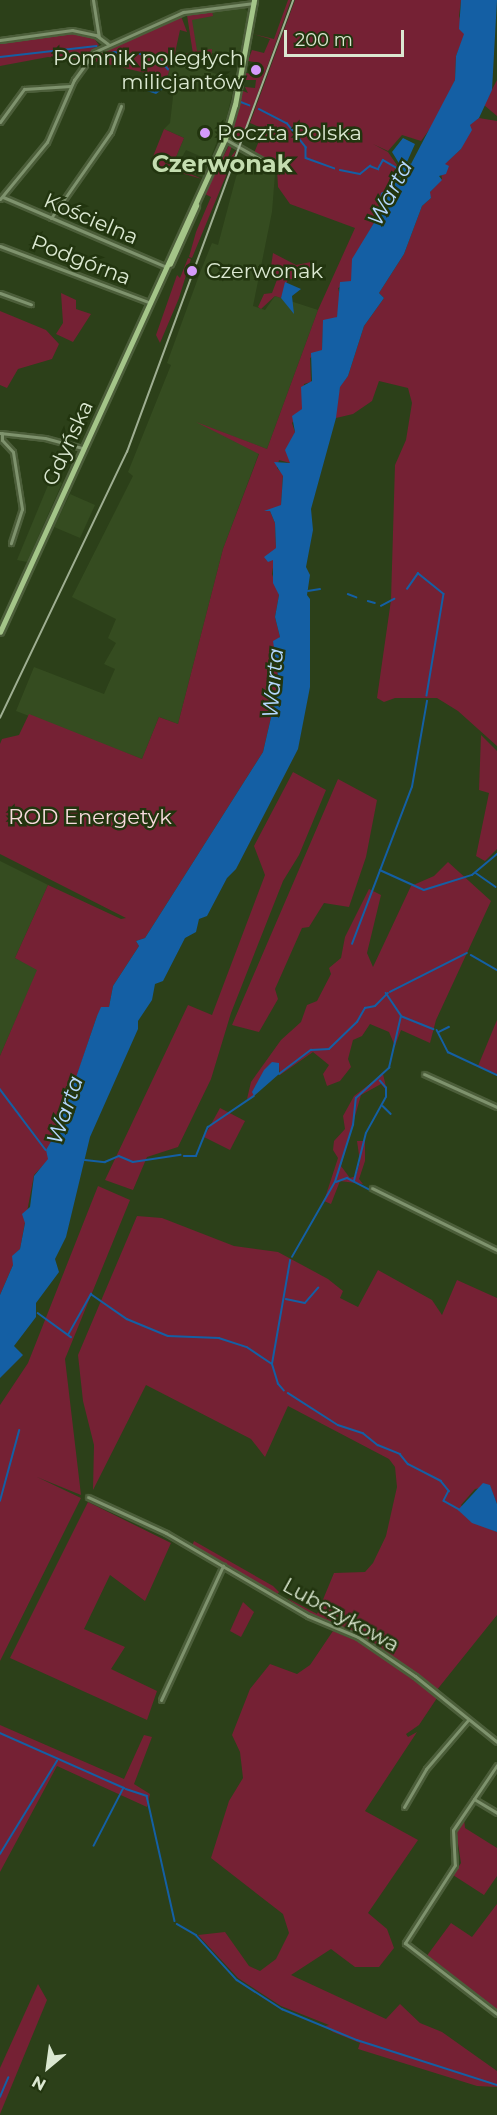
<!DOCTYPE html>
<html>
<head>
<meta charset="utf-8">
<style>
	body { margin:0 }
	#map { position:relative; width:497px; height:2115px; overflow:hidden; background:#2c4019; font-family:Montserrat,sans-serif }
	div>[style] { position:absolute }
	.built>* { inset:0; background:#354c20 }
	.green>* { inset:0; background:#752134 }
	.water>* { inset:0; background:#145fa4 }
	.stream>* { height:1.5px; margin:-0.75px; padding:0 0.75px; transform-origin:0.75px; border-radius:0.75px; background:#145fa4 }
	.roads { filter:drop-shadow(2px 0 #4c5e3a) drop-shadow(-2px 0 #4c5e3a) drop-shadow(0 2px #4c5e3a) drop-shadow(0 -2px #4c5e3a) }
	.minor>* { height:3px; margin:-1.5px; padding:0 1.5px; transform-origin:1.5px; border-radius:1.5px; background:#7e926d }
	.secondary>* { height:4.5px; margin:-2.25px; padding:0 2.25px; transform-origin:2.25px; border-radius:2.25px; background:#a4c589 }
	.rail>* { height:1.5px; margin:-0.75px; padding:0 0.75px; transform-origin:0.75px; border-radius:0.75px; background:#9faf92 }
	.dots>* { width:16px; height:16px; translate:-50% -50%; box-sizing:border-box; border:3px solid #22350f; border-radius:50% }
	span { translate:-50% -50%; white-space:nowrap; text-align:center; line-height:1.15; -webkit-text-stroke:5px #22350f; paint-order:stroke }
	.poi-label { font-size:21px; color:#dbe8d1 }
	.right { translate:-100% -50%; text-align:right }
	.left { translate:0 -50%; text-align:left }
	.street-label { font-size:21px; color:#dbe8d1 }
	.park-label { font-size:21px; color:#f7dadd }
	.water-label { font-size:22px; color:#b5d7fd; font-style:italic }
	.quarter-label { font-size:24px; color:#c4ddb0; font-weight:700 }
	.north { position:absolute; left:18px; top:2037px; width:60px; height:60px; -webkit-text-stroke:4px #22350f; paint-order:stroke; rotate:209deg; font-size:16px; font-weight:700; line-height:24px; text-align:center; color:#dbe8d1 }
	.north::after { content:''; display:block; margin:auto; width:21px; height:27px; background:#dbe8d1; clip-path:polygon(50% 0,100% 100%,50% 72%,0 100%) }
	.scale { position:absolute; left:284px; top:30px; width:120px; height:27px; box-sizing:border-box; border:3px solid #dbe8d1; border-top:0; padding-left:8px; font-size:18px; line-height:21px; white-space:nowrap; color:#dbe8d1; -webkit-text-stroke:4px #22350f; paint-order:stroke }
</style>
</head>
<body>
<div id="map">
	<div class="built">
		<i style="clip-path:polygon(244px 8px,248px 12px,239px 58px,212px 53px,211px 58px,196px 55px,189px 15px)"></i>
		<i style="clip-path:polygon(173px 58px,235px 81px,227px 116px,203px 177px,194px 174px,202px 157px,186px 150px,181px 159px,176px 157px,184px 138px,164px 129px,170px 123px,173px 97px,167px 78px)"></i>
		<i style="clip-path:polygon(247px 155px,260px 161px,262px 170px,275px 174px,272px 212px,253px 306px,265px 310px,275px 296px,318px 310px,267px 449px,205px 426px,259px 453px,223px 549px,178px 724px,159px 717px,142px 759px,16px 711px,34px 667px,104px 694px,115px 669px,104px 664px,116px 643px,108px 638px,116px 619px,72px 597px,133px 476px,128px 472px,171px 365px,167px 363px,201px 270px,212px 243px,218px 245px,236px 177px)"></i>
		<i style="clip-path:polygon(51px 478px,62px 483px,27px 562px,17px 560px)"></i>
		<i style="clip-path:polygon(70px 494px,95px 505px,80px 538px,54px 527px)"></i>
		<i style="clip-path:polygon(0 861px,48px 885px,15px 958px,38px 969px,0 1056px)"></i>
	</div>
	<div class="green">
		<i style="clip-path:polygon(288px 0,291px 0,239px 146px,230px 138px,243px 91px,248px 93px,245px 87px,255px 88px,256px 80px,244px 80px,246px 73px,257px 75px,260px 63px,248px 61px,252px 50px,264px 53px,270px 39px,253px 34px,274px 39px)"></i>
		<i style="clip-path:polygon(295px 0,461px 0,459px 16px,465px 34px,456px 56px,455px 80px,438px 118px,421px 141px,402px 135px,388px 151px,373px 144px,388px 152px,401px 171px,380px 200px,377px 218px,355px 256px,351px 281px,338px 288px,341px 299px,337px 317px,323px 328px,322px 350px,310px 358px,311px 382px,304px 384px,302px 409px,292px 423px,295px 432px,289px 449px,291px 459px,290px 463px,279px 460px,277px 468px,283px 474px,281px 506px,270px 511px,275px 523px,276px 548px,272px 574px,279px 595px,275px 617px,280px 637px,274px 642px,279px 683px,263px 752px,145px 938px,136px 941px,139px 946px,113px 986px,109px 1007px,97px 1016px,49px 1159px,34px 1175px,20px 1249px,13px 1256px,13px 1265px,0 1295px,0 1056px,37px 970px,15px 958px,48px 885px,121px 919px,126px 918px,0 854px,0 744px,2px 739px,19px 735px,29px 714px,142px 759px,159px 717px,178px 724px,223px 549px,259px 454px,196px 422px,267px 449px,318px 310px,355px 228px,290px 204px,278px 187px,277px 169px,286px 163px,270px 162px,254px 153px,264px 129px,250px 123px)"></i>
		<i style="clip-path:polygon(212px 11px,213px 16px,192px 20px,197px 51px,212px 49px,211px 58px,173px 58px,167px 78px,90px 60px,103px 50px,181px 16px,187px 32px,180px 30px,175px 53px,193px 54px,187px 15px)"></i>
		<i style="clip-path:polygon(71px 33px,93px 37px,99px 45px,84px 60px,48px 57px,0 66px,0 42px)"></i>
		<i style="clip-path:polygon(497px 80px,497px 116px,484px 105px)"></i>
		<i style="clip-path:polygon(479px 118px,497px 121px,497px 746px,458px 711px,437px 698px,395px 698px,384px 702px,377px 698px,391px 600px,395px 465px,406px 440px,412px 403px,408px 388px,379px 381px,372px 401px,353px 414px,336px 418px,335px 412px,340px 386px,348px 376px,364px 326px,384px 298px,379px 293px,404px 254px,422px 206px,431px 198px,429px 193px,442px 179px,441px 173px,446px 174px,444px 164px,461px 149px,469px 125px)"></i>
		<i style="clip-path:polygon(164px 129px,184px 138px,176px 157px,181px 159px,179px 169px,202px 179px,150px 164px)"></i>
		<i style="clip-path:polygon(229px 145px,232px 146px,226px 163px,237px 149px,192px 258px,189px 257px,196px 232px,211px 197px,205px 194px)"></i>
		<i style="clip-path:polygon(273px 253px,296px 265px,311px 262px,316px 269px,313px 280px,288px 279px,281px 298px,275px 296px,261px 309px,258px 307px,264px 294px,272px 293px,278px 277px,271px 267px)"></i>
		<i style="clip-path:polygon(188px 258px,191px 259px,179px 298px,160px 343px,156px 335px,177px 275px,180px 278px)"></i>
		<i style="clip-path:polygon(61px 293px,76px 300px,76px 309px,91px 314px,73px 342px,56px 334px,63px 323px)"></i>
		<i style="clip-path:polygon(0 311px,46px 330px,59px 344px,52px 359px,18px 369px,7px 388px,0 385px)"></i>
		<i style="clip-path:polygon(481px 735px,497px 751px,497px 849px,485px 861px,476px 856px,489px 793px,479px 790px)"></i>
		<i style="clip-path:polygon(293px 772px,326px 790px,299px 855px,283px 881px,231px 1013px,211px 1079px,178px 1147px,147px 1157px,133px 1190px,105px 1180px,188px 1005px,212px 1015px,265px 875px,254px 846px)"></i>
		<i style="clip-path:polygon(338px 779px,377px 800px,366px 857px,349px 907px,324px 903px,309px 927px,302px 928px,275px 989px,278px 999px,259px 1032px,232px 1025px)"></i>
		<i style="clip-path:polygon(448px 862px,491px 901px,436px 1020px,430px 1043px,401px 1030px,395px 1046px,389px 1032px,370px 1024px,362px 1036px,353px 1040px,348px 1059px,351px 1067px,340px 1081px,327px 1086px,323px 1074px,329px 1065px,313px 1052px,280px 1075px,279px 1066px,254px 1096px,247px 1099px,251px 1082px,281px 1040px,301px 1022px,307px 1005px,317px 1001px,331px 974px,329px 968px,341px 958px,345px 937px,369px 889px,381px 895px,367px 953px,373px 967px,411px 886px,434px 876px)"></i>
		<i style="clip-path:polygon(497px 1020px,497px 1074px,478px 1066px)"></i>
		<i style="clip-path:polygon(383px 1074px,387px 1091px,381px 1084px,361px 1095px,341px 1166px,350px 1178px,356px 1176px,360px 1162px,357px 1141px,365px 1141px,365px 1161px,359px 1179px,363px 1184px,340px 1181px,331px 1204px,324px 1201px,338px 1158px,333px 1150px,334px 1141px,345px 1129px,343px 1116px,354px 1096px)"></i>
		<i style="clip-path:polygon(220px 1108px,245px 1121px,230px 1150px,204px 1137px)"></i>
		<i style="clip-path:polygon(98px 1186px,130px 1200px,65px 1359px,81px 1495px,37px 1477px,81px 1498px,0 1661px,0 1405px,28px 1363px)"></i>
		<i style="clip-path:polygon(137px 1216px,162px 1218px,234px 1246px,278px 1252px,328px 1279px,343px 1291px,340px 1298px,358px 1307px,378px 1270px,432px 1300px,442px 1315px,457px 1280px,497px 1298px,497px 1504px,490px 1486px,475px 1489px,461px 1505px,476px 1523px,497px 1532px,497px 1615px,436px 1691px,355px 1633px,308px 1614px,287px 1598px,317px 1614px,334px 1573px,365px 1572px,373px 1563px,386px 1536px,397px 1487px,395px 1467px,389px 1459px,288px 1406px,265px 1457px,251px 1439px,146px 1385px,93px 1490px,94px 1445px,83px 1401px,78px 1355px)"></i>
		<i style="clip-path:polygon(88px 1502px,171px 1543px,145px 1601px,110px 1575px,84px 1629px,125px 1647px,111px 1669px,157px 1691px,147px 1720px,10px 1658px)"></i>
		<i style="clip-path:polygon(194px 1541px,273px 1586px,279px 1592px,277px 1595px,192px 1546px)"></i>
		<i style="clip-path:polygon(243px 1602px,254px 1612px,241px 1637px,230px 1631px)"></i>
		<i style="clip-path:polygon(333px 1631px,369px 1646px,437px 1698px,419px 1725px,406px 1734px,408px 1737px,417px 1732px,365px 1811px,418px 1840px,368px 1913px,387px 1929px,394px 1948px,379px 1967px,355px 1967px,331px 1949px,291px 1975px,386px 2019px,400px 2004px,420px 2023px,442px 2032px,497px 2071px,497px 2087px,477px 2086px,358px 2049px,360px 2043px,333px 2032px,325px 2026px,329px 2025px,281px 2006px,238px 1978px,198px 1935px,225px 1932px,249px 1966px,260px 1971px,276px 1959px,289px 1933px,283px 1914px,211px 1858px,229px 1801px,243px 1778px,240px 1752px,232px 1735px,250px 1689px,270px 1664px,297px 1674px,310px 1665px)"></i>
		<i style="clip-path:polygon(0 1725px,124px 1779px,144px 1735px,152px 1737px,134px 1784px,150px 1794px,147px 1807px,57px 1766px,0 1872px)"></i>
		<i style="clip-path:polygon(464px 1819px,465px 1828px,497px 1848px,497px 1876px,484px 1895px,453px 1875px,461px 1863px,456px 1831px)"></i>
		<i style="clip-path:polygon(497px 1904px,497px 2010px,426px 1957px,451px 1923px,472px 1937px)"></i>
		<i style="clip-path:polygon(38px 1984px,47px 2000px,0 2114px,0 2068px)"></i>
	</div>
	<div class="water">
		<i style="clip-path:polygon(461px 0,497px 0,492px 90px,479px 118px,470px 125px,472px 130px,461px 149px,445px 164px,449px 166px,446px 174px,439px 176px,442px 180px,430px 192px,431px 198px,422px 206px,404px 254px,379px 293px,384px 298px,364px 326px,348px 376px,340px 387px,336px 418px,311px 509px,313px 530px,306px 567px,310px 575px,307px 595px,310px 599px,310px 687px,298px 749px,236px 869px,227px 878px,207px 916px,199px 919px,196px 932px,185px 938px,163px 981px,155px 984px,152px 1000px,138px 1021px,138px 1029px,90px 1137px,66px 1237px,55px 1259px,59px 1272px,36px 1303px,36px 1317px,14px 1346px,23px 1355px,0 1378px,0 1295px,13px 1265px,12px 1256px,20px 1249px,25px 1223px,22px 1214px,30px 1207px,34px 1176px,48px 1159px,46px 1150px,60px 1126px,63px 1103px,72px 1089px,97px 1016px,101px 1007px,109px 1007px,113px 986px,139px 946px,136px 941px,145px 938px,263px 752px,279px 683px,273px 641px,280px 637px,275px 617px,279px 595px,273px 583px,273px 560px,268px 562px,264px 557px,276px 548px,275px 523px,270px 511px,264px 511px,281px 505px,283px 476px,274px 462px,290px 463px,285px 450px,295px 432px,292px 416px,302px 409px,301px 387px,312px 381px,311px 353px,322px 350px,323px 320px,337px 317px,340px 282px,351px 281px,352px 259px,377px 218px,381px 193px,394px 186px,399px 173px,405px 173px,392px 152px,403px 138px,415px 144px,407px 162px,411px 164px,455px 80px,456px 56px,464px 34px,459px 29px)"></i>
		<i style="clip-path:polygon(140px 78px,157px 81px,163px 89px,156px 94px,138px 88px)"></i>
		<i style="clip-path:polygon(285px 282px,301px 289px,292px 296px,294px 314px,281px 298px)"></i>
		<i style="clip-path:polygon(272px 1062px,279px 1063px,279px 1074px,254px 1096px,252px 1092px,264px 1070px)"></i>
		<i style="clip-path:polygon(483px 1483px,490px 1485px,497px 1504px,497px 1532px,472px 1523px,458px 1510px)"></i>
	</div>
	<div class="stream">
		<i style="left:100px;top:53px;width:12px;rotate:81deg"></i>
		<i style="left:140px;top:54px;width:16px;rotate:7deg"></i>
		<i style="left:156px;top:56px;width:18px;rotate:47deg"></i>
		<i style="left:105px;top:55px;width:10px;rotate:-17deg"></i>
		<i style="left:115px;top:52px;width:18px;rotate:13deg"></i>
		<i style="left:0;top:57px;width:97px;rotate:-6.5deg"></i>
		<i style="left:241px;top:102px;width:9px;rotate:21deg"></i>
		<i style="left:259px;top:109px;width:31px;rotate:27deg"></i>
		<i style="left:287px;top:123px;width:31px;rotate:52deg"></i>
		<i style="left:306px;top:147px;width:11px;rotate:90deg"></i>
		<i style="left:306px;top:158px;width:30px;rotate:20deg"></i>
		<i style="left:340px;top:170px;width:20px;rotate:11deg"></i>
		<i style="left:360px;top:174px;width:13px;rotate:-39deg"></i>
		<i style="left:370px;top:166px;width:9px;rotate:21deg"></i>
		<i style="left:378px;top:169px;width:10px;rotate:-61deg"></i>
		<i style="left:383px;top:160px;width:16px;rotate:30deg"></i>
		<i style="left:407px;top:589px;width:19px;rotate:-55deg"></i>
		<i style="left:418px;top:573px;width:33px;rotate:39deg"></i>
		<i style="left:444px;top:594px;width:103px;rotate:99.5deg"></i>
		<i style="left:308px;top:591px;width:12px;rotate:-9deg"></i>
		<i style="left:348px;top:594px;width:9px;rotate:21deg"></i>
		<i style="left:368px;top:601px;width:7px;rotate:16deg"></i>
		<i style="left:381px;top:606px;width:15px;rotate:-28deg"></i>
		<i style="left:380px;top:870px;width:48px;rotate:24.4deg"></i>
		<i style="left:424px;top:890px;width:50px;rotate:-17.4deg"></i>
		<i style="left:472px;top:875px;width:33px;rotate:-40deg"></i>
		<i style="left:476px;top:873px;width:24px;rotate:35deg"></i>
		<i style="left:352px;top:944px;width:168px;rotate:-69.1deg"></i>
		<i style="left:412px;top:787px;width:87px;rotate:-80.1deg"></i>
		<i style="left:471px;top:955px;width:30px;rotate:30deg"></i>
		<i style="left:390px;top:992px;width:86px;rotate:-26.9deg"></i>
		<i style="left:401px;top:1016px;width:35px;rotate:22deg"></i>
		<i style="left:437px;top:1030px;width:25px;rotate:63deg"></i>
		<i style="left:448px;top:1052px;width:54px;rotate:25.1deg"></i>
		<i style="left:439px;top:1032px;width:11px;rotate:-27deg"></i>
		<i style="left:279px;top:1074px;width:40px;rotate:-37deg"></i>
		<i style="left:311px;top:1050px;width:18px;rotate:-3deg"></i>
		<i style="left:329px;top:1049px;width:39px;rotate:-44deg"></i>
		<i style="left:357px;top:1022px;width:16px;rotate:-60deg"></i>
		<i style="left:365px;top:1008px;width:10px;rotate:-11deg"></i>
		<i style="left:375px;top:1006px;width:18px;rotate:-45deg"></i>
		<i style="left:0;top:1089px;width:76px;rotate:53deg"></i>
		<i style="left:383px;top:1106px;width:11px;rotate:45deg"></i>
		<i style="left:184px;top:1156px;width:12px"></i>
		<i style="left:196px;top:1156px;width:31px;rotate:-68deg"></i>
		<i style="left:208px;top:1127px;width:55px;rotate:-34deg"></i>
		<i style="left:85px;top:1160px;width:20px;rotate:6deg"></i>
		<i style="left:105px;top:1162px;width:15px;rotate:-23deg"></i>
		<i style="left:119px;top:1156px;width:15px;rotate:23deg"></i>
		<i style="left:133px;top:1162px;width:48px;rotate:-8.5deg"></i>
		<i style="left:354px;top:1181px;width:49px;rotate:-76deg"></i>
		<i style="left:366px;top:1133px;width:41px;rotate:-60.9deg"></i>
		<i style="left:386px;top:1097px;width:9px;rotate:-90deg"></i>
		<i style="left:386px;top:1088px;width:9px;rotate:-131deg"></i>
		<i style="left:336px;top:1182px;width:12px;rotate:-20deg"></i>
		<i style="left:347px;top:1178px;width:25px;rotate:27deg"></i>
		<i style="left:374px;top:1191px;width:30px;rotate:26deg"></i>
		<i style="left:437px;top:1222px;width:14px;rotate:30deg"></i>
		<i style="left:292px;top:1257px;width:86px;rotate:-60.2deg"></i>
		<i style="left:335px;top:1182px;width:60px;rotate:-72.5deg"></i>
		<i style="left:353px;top:1125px;width:27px;rotate:-84deg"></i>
		<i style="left:356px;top:1098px;width:45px;rotate:-42.3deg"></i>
		<i style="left:389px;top:1068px;width:53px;rotate:-77deg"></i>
		<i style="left:401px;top:1016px;width:27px;rotate:-124deg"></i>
		<i style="left:286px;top:1299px;width:19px;rotate:12deg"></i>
		<i style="left:305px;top:1303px;width:20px;rotate:-49deg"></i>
		<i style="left:38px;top:1313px;width:41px;rotate:36deg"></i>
		<i style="left:68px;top:1335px;width:47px;rotate:-60.7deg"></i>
		<i style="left:91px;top:1294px;width:44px;rotate:34.8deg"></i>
		<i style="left:127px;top:1319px;width:44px;rotate:22.5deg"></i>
		<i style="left:168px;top:1336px;width:51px;rotate:2.2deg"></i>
		<i style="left:219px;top:1338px;width:29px;rotate:18deg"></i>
		<i style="left:247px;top:1347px;width:30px;rotate:34deg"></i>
		<i style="left:284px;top:1391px;width:9px;rotate:-131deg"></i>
		<i style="left:278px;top:1384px;width:21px;rotate:-107deg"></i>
		<i style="left:272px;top:1364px;width:105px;rotate:-80.1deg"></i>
		<i style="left:288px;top:1393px;width:59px;rotate:32.6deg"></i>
		<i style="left:338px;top:1425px;width:26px;rotate:18deg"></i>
		<i style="left:363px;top:1433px;width:19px;rotate:39deg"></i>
		<i style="left:378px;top:1445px;width:24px;rotate:22deg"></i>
		<i style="left:400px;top:1454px;width:13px;rotate:51deg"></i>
		<i style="left:408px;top:1464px;width:37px;rotate:27deg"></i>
		<i style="left:441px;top:1481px;width:13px;rotate:51deg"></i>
		<i style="left:449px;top:1491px;width:11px;rotate:117deg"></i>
		<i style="left:444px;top:1501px;width:18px;rotate:29deg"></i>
		<i style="left:0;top:1501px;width:73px;rotate:-74.8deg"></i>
		<i style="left:0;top:1733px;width:136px;rotate:23.9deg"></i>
		<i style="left:124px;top:1788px;width:65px;rotate:117.3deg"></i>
		<i style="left:126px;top:1789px;width:22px;rotate:18deg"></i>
		<i style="left:147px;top:1796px;width:128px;rotate:77.4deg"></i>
		<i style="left:0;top:1854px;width:109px;rotate:-58.5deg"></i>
		<i style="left:177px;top:1924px;width:22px;rotate:30deg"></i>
		<i style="left:196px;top:1935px;width:61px;rotate:47.7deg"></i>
		<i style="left:237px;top:1980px;width:54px;rotate:32.8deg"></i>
		<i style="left:282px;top:2009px;width:81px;rotate:22.5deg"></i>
		<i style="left:357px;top:2040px;width:147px;rotate:17.8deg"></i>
		<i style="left:0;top:2097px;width:21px;rotate:-67deg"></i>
	</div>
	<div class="roads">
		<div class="minor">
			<i style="left:93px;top:0;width:37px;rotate:81deg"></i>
			<i style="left:0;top:40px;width:73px;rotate:-7.9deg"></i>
			<i style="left:72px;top:30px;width:25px;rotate:12deg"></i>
			<i style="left:96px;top:35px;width:15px;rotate:37deg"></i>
			<i style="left:0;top:122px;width:41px;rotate:-54deg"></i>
			<i style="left:24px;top:89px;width:47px;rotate:-3.7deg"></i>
			<i style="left:225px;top:139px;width:51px;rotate:29.6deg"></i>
			<i style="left:269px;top:164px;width:17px"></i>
			<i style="left:3px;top:197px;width:177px;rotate:23.2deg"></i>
			<i style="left:0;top:199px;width:74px;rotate:-50.5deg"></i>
			<i style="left:47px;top:142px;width:68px;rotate:-66.5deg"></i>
			<i style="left:74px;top:80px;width:34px;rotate:-54deg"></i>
			<i style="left:94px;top:52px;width:98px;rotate:-24.2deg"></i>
			<i style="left:183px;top:12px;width:72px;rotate:-7.2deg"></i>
			<i style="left:51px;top:218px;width:105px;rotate:-55.1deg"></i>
			<i style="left:111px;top:132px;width:28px;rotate:-69deg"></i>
			<i style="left:0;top:246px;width:161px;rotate:20.7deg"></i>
			<i style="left:0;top:293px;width:33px;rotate:20deg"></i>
			<i style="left:0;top:433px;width:45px;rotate:6.3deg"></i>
			<i style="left:45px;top:438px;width:39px;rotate:15deg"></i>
			<i style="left:2px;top:433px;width:7px;rotate:90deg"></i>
			<i style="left:2px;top:440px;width:16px;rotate:47deg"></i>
			<i style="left:13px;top:452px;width:58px;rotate:81deg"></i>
			<i style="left:22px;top:509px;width:36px;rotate:108deg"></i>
			<i style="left:424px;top:1074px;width:80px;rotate:24.3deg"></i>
			<i style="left:372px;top:1188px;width:140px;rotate:26.4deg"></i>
			<i style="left:88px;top:1497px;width:86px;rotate:24.8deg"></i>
			<i style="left:166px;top:1533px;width:164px;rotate:30.3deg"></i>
			<i style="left:308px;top:1616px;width:54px;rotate:22.8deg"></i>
			<i style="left:358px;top:1637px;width:69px;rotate:34.4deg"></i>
			<i style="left:415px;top:1676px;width:105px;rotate:38.8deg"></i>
			<i style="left:161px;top:1700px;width:148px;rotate:-65.2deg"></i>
			<i style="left:497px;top:1765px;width:78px;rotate:124.1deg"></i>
			<i style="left:453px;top:1830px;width:35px;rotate:87deg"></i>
			<i style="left:455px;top:1865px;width:93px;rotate:122.7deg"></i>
			<i style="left:405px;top:1943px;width:116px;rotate:37.7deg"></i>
			<i style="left:474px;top:1799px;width:27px;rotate:31deg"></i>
			<i style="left:404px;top:1807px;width:44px;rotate:-59.9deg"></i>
			<i style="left:426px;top:1769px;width:65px;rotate:-49.4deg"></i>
		</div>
		<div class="secondary">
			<i style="left:170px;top:264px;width:64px;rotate:-65.9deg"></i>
			<i style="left:0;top:632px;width:542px;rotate:-65.47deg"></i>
			<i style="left:225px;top:139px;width:35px;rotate:-74deg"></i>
			<i style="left:235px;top:105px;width:107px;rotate:-79.7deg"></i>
		</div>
	</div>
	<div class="rail">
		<i style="left:0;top:718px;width:295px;rotate:-64.5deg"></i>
		<i style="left:127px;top:452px;width:482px;rotate:-69.8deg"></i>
	</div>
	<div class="dots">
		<i style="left:256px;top:70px;background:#d59bfa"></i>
		<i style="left:205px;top:133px;background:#d59bfa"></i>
		<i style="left:192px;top:271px;background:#d59bfa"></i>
	</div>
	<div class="poi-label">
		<span class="right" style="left:244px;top:70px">Pomnik poległych<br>milicjantów</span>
		<span class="left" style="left:217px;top:133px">Poczta Polska</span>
		<span class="left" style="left:206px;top:271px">Czerwonak</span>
	</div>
	<div class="street-label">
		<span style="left:91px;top:219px;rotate:23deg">Kościelna</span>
		<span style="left:81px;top:260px;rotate:21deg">Podgórna</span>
		<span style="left:68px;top:443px;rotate:-65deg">Gdyńska</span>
		<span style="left:341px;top:1615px;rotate:29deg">Lubczykowa</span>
	</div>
	<div class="park-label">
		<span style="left:90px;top:817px">ROD Energetyk</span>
	</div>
	<div class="water-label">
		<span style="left:390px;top:193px;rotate:-62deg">Warta</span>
		<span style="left:273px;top:683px;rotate:-85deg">Warta</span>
		<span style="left:65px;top:1110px;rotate:-71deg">Warta</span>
	</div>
	<div class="quarter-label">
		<span style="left:222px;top:164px">Czerwonak</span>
	</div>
	<div class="north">N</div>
	<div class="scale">200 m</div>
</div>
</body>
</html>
